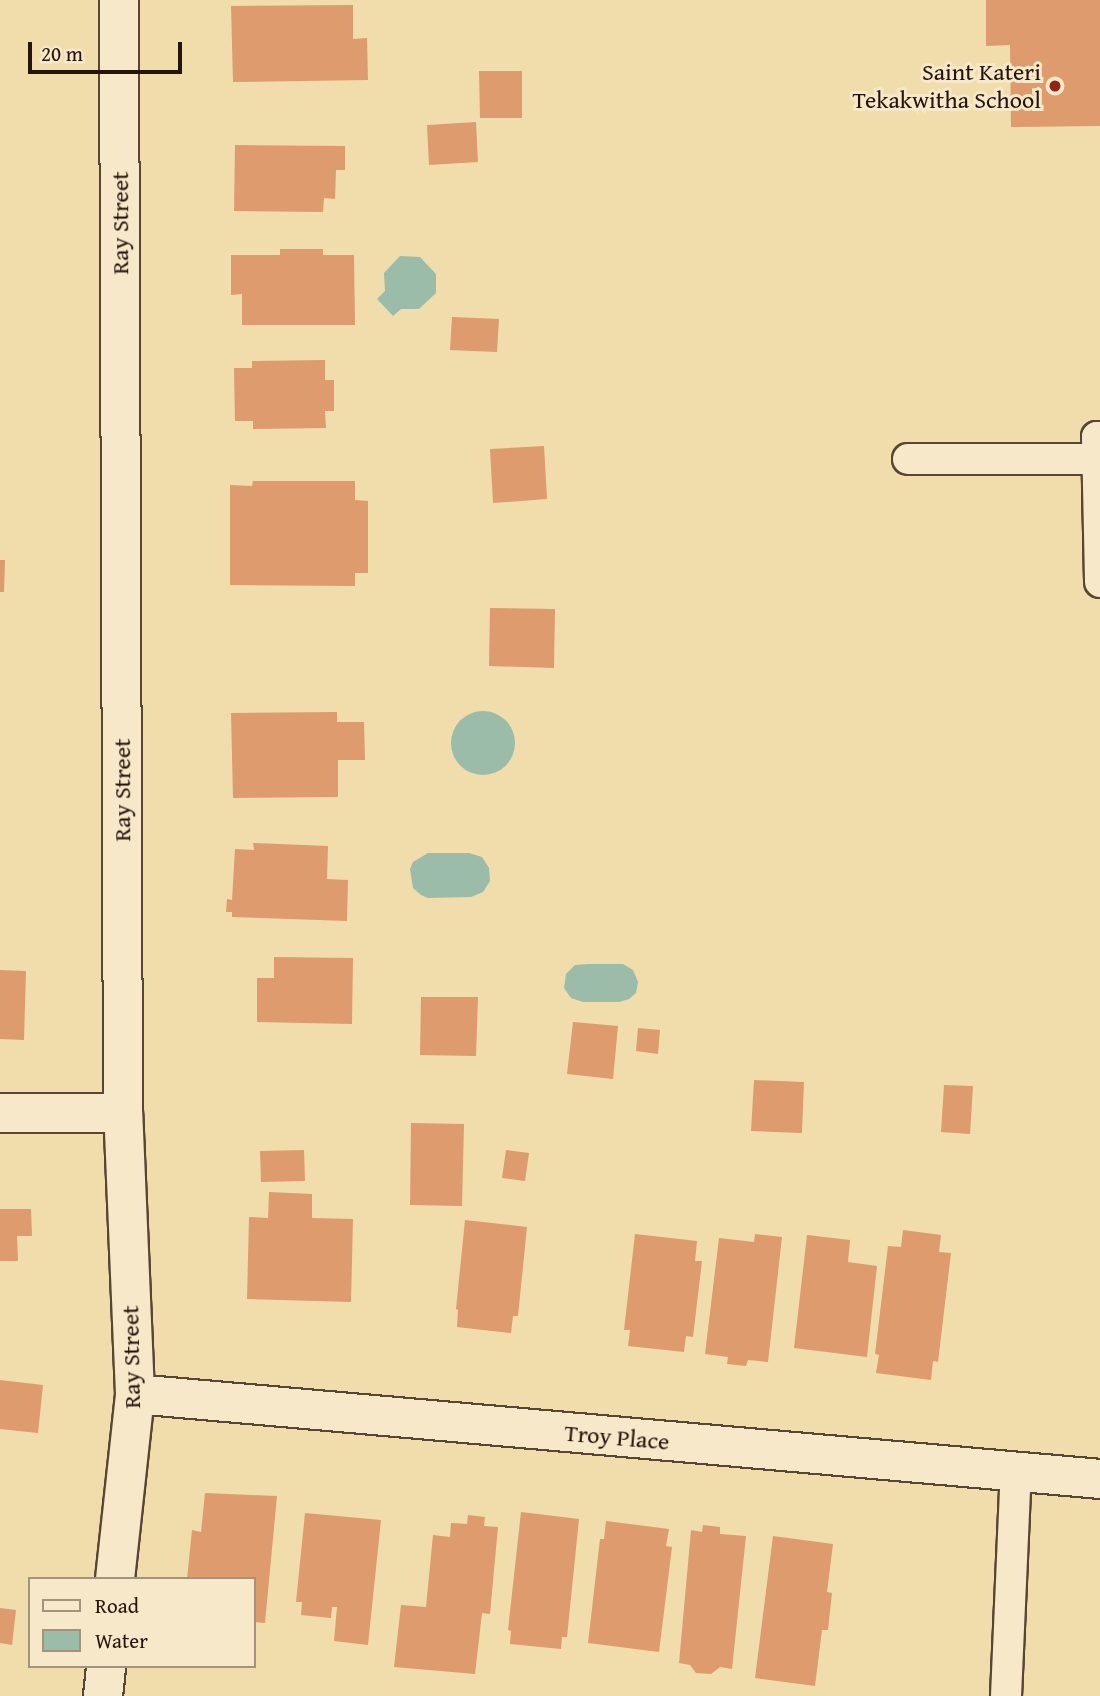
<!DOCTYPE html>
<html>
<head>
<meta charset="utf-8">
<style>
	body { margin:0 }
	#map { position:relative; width:1100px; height:1696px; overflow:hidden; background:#f1dcab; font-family:"Gentium Book Plus",serif }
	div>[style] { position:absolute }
	.water>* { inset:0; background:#9bbca9 }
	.round { border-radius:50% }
	.building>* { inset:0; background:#de9b6d }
	.roads { filter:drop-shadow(2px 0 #584634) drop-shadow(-2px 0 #584634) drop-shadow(0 2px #584634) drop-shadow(0 -2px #584634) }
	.lane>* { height:30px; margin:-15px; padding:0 15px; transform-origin:15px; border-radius:15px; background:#f6e8c8 }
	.street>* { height:38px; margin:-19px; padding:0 19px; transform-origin:19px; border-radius:19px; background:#f6e8c8 }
	.dots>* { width:19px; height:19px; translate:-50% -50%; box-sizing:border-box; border:4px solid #f6e8c8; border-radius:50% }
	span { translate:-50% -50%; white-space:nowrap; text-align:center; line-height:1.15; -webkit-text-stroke:6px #f6e8c8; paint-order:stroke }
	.poi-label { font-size:24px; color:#25140d }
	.right { translate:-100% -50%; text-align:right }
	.street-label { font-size:24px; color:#25140d }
	.legend { position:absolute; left:28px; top:1577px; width:228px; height:91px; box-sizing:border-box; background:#f6e8c8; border:2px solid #a2937d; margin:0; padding:9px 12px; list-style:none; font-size:21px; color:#25140d }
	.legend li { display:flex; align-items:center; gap:14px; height:35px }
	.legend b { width:35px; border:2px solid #a2937d }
	.scale { position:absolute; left:28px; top:42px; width:154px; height:32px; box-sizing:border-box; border:4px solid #25140d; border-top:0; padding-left:9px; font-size:21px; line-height:24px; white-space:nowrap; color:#25140d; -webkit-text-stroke:5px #f6e8c8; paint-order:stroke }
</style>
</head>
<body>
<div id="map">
	<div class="water">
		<i style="clip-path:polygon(400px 256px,420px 257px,436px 274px,436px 293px,419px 309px,401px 309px,393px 316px,377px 299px,385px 291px,384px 273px)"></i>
		<i class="round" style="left:451px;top:711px;width:64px;height:64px"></i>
		<i style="clip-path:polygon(428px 853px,469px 853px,482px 857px,489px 868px,490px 881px,483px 892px,471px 897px,428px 898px,421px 895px,413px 888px,410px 869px,413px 862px)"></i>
		<i style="clip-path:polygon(588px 964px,623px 964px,633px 970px,638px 982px,636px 993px,629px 999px,619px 1002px,583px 1002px,571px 998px,564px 988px,566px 974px,575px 965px)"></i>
	</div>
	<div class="building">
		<i style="clip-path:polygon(986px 0,1100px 0,1100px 126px,1011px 127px,1010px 45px,986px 46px)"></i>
		<i style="clip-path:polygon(353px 5px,353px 39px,367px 38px,368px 80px,233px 82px,231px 6px)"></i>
		<i style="clip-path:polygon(479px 71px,522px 71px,522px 118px,480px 118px)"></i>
		<i style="clip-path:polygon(476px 122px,478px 162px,429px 165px,427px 125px)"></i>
		<i style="clip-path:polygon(235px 145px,345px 146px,345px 170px,336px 170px,335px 199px,324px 198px,323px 212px,234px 211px)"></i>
		<i style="clip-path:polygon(280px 249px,323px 249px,323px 255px,354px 255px,355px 325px,242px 325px,242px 294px,231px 295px,231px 255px,280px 255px)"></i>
		<i style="clip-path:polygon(452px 317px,499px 319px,497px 352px,450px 350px)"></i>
		<i style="clip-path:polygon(325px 360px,325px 380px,334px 380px,334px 411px,325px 411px,326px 428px,253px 429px,253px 421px,235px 421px,234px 368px,252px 368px,252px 361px)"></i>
		<i style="clip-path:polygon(544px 446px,547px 499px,493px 503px,490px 449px)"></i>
		<i style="clip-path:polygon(253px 481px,355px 481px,355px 500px,368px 501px,368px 573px,355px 573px,355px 586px,230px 585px,230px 485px,252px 486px)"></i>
		<i style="clip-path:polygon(0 560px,5px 560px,4px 592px,0 592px)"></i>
		<i style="clip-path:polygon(490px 608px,555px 609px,554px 668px,489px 666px)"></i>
		<i style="clip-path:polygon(337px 712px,337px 722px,364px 722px,365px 760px,338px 760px,338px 797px,233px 798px,231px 713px)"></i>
		<i style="clip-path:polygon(253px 843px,328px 846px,327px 879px,348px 880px,347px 921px,232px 917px,232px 912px,226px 912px,227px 899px,232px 900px,235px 849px,254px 850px)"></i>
		<i style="clip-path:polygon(274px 957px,353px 958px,352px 1024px,257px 1022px,257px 978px,274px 978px)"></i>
		<i style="clip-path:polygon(0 970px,26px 971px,24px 1040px,0 1039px)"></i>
		<i style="clip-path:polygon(421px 997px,478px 997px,476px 1056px,420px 1055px)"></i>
		<i style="clip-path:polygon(573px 1022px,618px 1026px,613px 1079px,567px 1074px)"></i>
		<i style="clip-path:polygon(638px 1028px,660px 1030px,658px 1054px,636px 1051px)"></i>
		<i style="clip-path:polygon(754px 1080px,804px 1082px,802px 1133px,751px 1131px)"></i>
		<i style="clip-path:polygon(944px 1085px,973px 1086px,970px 1134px,941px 1132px)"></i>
		<i style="clip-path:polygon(411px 1123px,464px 1124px,462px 1206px,410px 1205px)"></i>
		<i style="clip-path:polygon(304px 1150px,305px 1181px,261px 1182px,260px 1151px)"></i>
		<i style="clip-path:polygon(506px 1150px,529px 1153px,525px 1181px,502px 1178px)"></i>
		<i style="clip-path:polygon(269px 1192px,312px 1194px,312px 1218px,353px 1219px,351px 1302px,247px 1299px,249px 1217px,268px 1218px)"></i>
		<i style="clip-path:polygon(0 1209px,31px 1209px,32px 1236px,17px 1236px,18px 1261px,0 1261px)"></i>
		<i style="clip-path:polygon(465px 1220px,527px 1227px,518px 1316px,513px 1316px,511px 1333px,457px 1327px,458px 1310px,456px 1309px)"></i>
		<i style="clip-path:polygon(903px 1230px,941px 1235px,939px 1252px,951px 1253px,938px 1362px,933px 1361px,931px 1380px,876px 1373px,879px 1355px,875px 1354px,888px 1246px,901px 1247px)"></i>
		<i style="clip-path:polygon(635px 1234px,697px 1241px,695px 1261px,702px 1261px,693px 1337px,686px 1336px,684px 1352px,628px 1346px,630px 1330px,624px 1330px)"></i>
		<i style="clip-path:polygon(755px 1234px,782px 1237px,768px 1362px,748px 1360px,746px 1366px,727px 1364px,728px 1357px,705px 1354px,719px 1238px,754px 1242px)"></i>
		<i style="clip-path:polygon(807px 1235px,850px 1240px,848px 1262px,877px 1266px,867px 1357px,794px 1348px)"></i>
		<i style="clip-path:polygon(0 1380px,43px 1385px,38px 1433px,0 1429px)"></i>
		<i style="clip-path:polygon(205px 1493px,277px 1496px,265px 1623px,254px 1622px,254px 1579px,187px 1579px,192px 1530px,201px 1532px)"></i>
		<i style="clip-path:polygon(521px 1512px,579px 1519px,567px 1637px,562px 1637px,561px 1649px,510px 1644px,511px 1631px,508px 1630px)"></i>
		<i style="clip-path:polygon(305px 1513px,381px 1520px,368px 1645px,334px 1641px,337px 1607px,332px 1607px,331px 1618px,301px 1615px,302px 1602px,296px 1602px)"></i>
		<i style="clip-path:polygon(468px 1515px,485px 1517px,484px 1526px,498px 1527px,490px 1614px,482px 1613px,475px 1674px,394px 1667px,401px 1605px,426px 1607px,433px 1535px,450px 1537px,451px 1523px,467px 1524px)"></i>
		<i style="clip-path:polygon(606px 1521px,669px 1529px,666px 1546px,672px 1547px,659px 1652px,588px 1643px,600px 1539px,604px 1539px)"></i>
		<i style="clip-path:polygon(703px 1525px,720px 1527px,720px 1534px,746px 1536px,732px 1669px,720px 1667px,711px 1674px,696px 1673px,690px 1665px,679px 1663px,691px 1530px,702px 1532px)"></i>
		<i style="clip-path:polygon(773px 1536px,833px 1544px,827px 1592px,832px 1593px,828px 1630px,822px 1630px,815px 1686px,755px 1678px)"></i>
		<i style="clip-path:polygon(0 1608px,16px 1610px,12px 1645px,0 1643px)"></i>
	</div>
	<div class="roads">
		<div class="lane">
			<i style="left:1100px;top:437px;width:3px;rotate:180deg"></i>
			<i style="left:1097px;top:437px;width:145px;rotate:88.8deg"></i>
			<i style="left:908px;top:459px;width:190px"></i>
			<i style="left:1006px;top:1696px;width:225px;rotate:-87.5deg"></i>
		</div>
		<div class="street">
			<i style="left:0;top:1113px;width:123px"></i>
			<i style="left:135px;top:1394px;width:969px;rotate:5.03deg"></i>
			<i style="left:115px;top:1579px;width:186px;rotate:-83.8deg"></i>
			<i style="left:135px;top:1394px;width:281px;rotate:-92.4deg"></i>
			<i style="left:123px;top:1113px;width:1113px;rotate:-90.21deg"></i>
			<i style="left:103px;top:1696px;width:30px;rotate:-84deg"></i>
		</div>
	</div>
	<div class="dots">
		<i style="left:1055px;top:86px;background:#8f2418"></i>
	</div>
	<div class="poi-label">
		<span class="right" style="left:1041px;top:86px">Saint Kateri<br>Tekakwitha School</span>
	</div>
	<div class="street-label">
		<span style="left:120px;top:223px;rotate:-90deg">Ray Street</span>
		<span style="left:122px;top:790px;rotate:-90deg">Ray Street</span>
		<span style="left:131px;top:1357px;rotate:-91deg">Ray Street</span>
		<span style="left:617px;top:1437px;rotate:5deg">Troy Place</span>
	</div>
	<ul class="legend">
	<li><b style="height:9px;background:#f6e8c8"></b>Road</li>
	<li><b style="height:19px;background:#9bbca9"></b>Water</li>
	</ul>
	<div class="scale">20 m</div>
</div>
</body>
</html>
